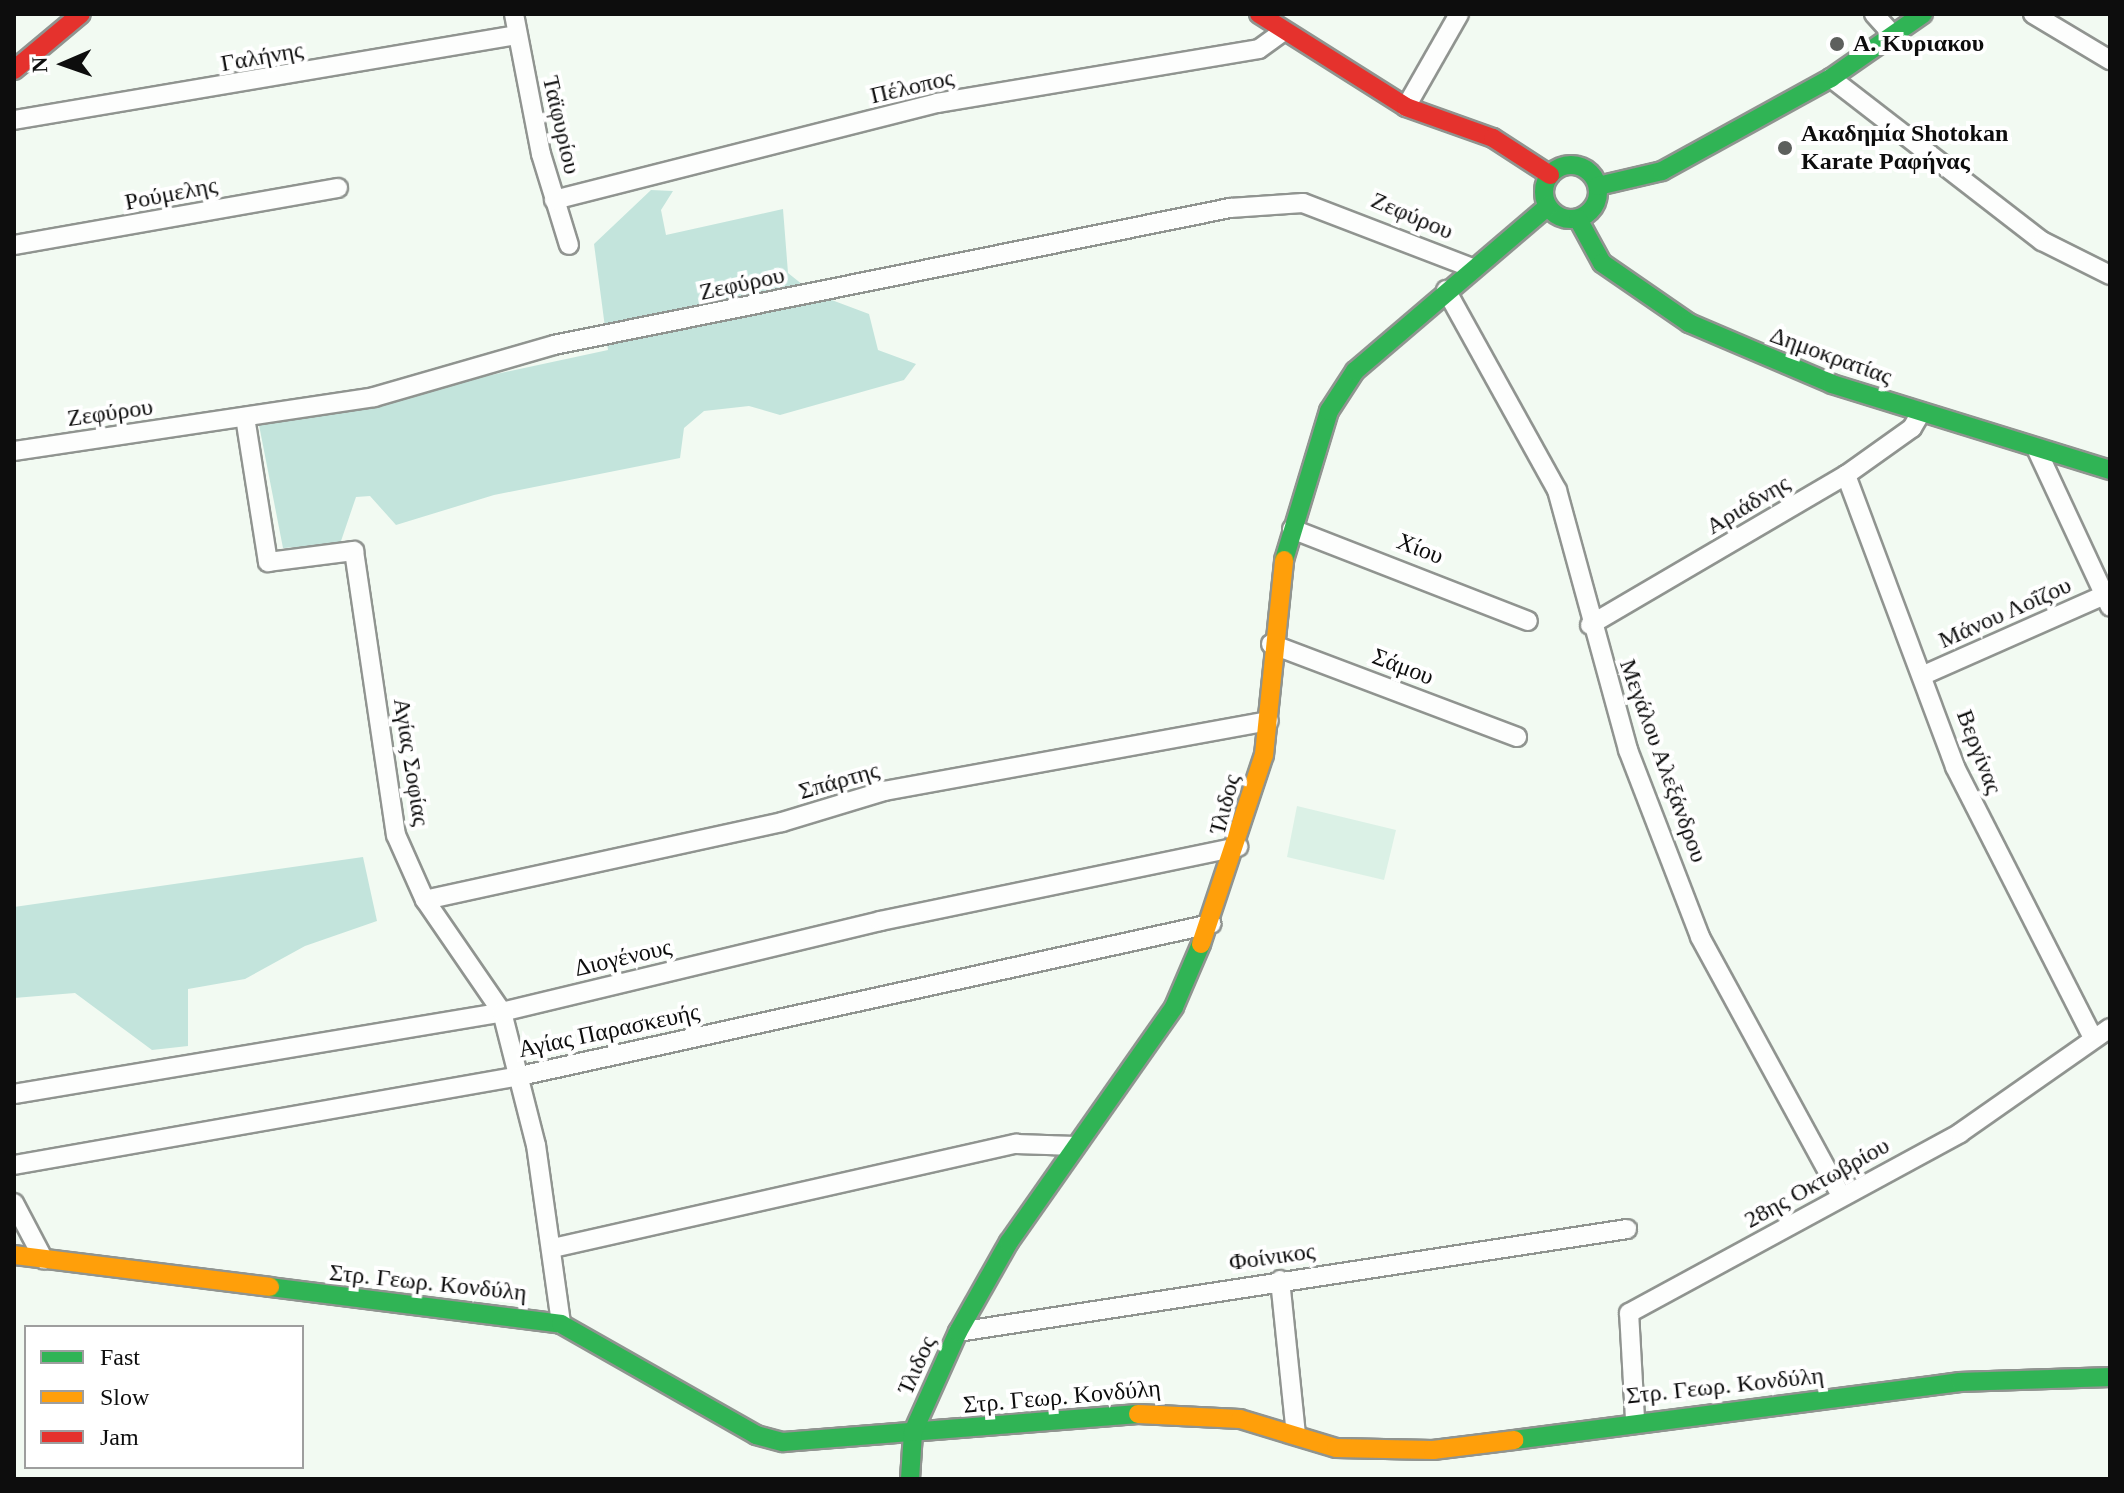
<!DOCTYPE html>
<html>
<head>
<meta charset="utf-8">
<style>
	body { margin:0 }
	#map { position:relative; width:2124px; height:1493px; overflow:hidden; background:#f2faf2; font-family:Georgia,serif }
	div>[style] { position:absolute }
	.forest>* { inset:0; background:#c3e4dc }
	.pitch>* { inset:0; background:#dbf1e6 }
	.roads { filter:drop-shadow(2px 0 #909490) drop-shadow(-2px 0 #909490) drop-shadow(0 2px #909490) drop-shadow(0 -2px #909490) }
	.street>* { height:18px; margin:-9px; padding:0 9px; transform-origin:9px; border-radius:9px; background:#fdfefd }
	.fast>* { height:18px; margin:-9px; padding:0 9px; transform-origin:9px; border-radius:9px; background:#30b455 }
	.fast>.ring { margin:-9px; padding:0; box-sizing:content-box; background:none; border:18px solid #30b455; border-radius:50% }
	.slow>* { height:18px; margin:-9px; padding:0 9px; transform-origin:9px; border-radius:9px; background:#ff9f0a }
	.jam>* { height:18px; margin:-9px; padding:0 9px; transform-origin:9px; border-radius:9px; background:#e5322d }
	.dots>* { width:22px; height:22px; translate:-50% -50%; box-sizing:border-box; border:4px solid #fff; border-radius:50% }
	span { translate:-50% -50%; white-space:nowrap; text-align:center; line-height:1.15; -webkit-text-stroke:8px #fff; paint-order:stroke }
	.poi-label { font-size:24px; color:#0d0d0d; font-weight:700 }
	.left { translate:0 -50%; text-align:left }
	.street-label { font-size:24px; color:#0d0d0d }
	.frame { position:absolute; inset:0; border:16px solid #0d0d0d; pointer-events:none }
	.legend { position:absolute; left:24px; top:1325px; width:280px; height:144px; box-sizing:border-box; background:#fff; border:2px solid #9e9e9e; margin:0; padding:10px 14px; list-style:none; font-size:24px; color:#0d0d0d }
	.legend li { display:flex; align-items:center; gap:16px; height:40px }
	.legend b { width:40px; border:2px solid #9e9e9e }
	.north { position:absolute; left:24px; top:24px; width:80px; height:80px; -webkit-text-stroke:6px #fff; paint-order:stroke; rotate:268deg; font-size:22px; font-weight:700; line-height:32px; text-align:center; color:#0d0d0d }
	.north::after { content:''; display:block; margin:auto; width:28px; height:36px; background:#0d0d0d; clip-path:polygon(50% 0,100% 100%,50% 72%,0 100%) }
</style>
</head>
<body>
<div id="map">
	<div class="forest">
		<i style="clip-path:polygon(651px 190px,673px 191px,661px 210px,666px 235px,783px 209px,788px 273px,813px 293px,869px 314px,878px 350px,916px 364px,904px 380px,780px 415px,749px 406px,704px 411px,684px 428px,680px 458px,494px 495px,396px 525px,370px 496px,356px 497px,340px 544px,283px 548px,259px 425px,608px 350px,594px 244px)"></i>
		<i style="clip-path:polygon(363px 857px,377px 921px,305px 946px,245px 979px,188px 989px,188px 1046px,152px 1050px,75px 993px,14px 998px,14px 907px)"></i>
	</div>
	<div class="pitch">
		<i style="clip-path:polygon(1297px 806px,1396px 830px,1384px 880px,1287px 857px)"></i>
	</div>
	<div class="roads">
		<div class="street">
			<i style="left:514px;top:14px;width:143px;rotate:79.1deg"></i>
			<i style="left:541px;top:154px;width:95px;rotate:72.9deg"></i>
			<i style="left:1874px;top:14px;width:30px;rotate:48deg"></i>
			<i style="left:2033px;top:14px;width:90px;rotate:30.9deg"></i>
			<i style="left:1831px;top:78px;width:267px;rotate:37.7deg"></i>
			<i style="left:2042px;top:241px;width:76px;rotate:26.6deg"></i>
			<i style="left:1406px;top:107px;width:107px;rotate:-60.3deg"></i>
			<i style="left:14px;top:120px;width:510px;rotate:-9.59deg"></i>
			<i style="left:554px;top:200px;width:395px;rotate:-14.2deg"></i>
			<i style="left:937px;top:103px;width:326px;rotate:-9.5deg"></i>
			<i style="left:1259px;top:49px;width:29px;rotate:-36deg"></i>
			<i style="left:14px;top:245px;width:329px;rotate:-10deg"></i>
			<i style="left:1446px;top:290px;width:229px;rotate:61deg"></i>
			<i style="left:1557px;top:490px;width:270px;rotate:74.7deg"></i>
			<i style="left:1628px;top:750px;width:200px;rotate:68.9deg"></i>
			<i style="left:1700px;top:937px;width:295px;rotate:61.4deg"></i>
			<i style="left:245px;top:417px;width:147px;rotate:81deg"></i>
			<i style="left:268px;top:562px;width:87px;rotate:-7.3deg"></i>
			<i style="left:354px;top:551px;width:287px;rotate:81.6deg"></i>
			<i style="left:396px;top:835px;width:71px;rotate:66deg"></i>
			<i style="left:425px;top:900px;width:136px;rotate:55.5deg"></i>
			<i style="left:502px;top:1012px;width:137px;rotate:75.7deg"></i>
			<i style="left:536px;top:1145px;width:181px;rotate:82deg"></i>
			<i style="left:2036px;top:448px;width:175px;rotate:65deg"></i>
			<i style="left:14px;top:451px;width:364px;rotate:-8.5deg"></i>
			<i style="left:374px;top:397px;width:187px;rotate:-16.1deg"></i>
			<i style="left:554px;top:345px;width:690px;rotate:-11.46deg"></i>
			<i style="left:1230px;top:208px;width:73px;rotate:-3.9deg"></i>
			<i style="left:1303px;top:203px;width:181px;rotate:21deg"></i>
			<i style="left:1846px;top:475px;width:312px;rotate:69.5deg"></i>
			<i style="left:1955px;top:767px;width:302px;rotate:63deg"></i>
			<i style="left:1292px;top:529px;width:253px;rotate:21.3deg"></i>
			<i style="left:1590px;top:625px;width:297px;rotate:-30.4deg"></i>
			<i style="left:1846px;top:475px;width:81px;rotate:-35.5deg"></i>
			<i style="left:1912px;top:428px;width:16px;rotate:-60deg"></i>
			<i style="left:1271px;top:644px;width:263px;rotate:20.7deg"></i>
			<i style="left:1926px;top:674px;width:193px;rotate:-23.9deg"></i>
			<i style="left:425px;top:900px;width:365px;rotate:-12.3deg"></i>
			<i style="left:782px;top:822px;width:107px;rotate:-16.9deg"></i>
			<i style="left:884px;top:791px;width:391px;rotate:-10.3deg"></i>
			<i style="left:14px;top:1094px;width:495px;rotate:-9.5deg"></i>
			<i style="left:502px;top:1012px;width:389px;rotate:-13.5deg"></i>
			<i style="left:880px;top:921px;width:366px;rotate:-11.7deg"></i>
			<i style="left:14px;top:1165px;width:514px;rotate:-9.98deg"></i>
			<i style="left:520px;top:1076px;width:708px;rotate:-12.41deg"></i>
			<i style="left:14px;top:1203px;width:64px;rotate:62.2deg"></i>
			<i style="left:553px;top:1248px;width:475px;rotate:-12.7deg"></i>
			<i style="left:1016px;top:1144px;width:60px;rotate:1.9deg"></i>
			<i style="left:1280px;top:1280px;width:155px;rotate:84.1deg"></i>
			<i style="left:958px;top:1332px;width:677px;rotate:-8.75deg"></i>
			<i style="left:1635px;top:1419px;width:106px;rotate:-93.2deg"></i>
			<i style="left:1629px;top:1313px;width:377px;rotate:-28.5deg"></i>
			<i style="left:1960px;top:1133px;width:183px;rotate:-35deg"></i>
		</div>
		<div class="fast">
			<i class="ring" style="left:1544px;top:165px;width:36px;height:36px"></i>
			<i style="left:1598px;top:186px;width:66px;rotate:-13.2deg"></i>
			<i style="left:1662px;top:171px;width:193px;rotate:-28.8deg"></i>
			<i style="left:1831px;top:78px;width:112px;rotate:-34.8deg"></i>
			<i style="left:1578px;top:219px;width:50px;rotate:61.4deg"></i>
			<i style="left:1602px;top:263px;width:106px;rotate:34.6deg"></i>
			<i style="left:1689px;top:323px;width:155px;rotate:23.1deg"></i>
			<i style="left:1832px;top:384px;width:291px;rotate:17.2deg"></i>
			<i style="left:1284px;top:560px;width:156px;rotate:-73.2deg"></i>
			<i style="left:1329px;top:411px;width:48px;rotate:-57deg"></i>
			<i style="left:1355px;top:371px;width:253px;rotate:-40.5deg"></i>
			<i style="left:270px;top:1287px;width:293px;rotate:7.2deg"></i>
			<i style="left:561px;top:1324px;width:224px;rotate:29.6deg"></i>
			<i style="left:756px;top:1435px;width:28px;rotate:15deg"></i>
			<i style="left:783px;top:1442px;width:356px;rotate:-4.5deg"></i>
			<i style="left:1514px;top:1440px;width:450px;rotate:-7.4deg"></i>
			<i style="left:1960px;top:1382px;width:150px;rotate:-1.9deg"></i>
			<i style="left:910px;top:1479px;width:47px;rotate:-86.3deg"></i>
			<i style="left:913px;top:1432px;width:110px;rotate:-65.8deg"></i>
			<i style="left:958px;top:1332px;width:103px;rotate:-60.5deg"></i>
			<i style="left:1009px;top:1242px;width:287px;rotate:-54.9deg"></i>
			<i style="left:1174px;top:1007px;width:69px;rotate:-66.8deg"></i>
		</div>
		<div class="slow">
			<i style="left:1201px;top:944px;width:199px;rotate:-71.6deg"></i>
			<i style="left:1264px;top:755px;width:196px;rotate:-84.1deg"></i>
			<i style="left:14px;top:1255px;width:258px;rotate:7.1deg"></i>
			<i style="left:1138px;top:1414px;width:102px;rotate:2.8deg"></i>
			<i style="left:1240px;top:1419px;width:100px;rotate:16.8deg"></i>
			<i style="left:1336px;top:1448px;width:97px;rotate:1.2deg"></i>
			<i style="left:1433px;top:1450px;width:82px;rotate:-7deg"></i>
		</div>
		<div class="jam">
			<i style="left:1259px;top:14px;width:174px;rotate:32.3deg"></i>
			<i style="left:1406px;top:107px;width:92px;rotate:19.6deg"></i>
			<i style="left:1493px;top:138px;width:68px;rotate:33deg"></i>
			<i style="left:14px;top:70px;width:87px;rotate:-39.9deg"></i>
		</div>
	</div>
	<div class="dots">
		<i style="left:1837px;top:44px;background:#5d605d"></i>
		<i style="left:1785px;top:148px;background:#5d605d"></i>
	</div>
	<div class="poi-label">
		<span class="left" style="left:1853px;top:44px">Α. Κυριακου</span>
		<span class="left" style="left:1801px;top:148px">Ακαδημία Shotokan<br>Karate Ραφήνας</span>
	</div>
	<div class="street-label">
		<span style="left:262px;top:57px;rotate:-10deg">Γαλήνης</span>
		<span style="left:912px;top:87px;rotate:-13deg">Πέλοπος</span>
		<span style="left:561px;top:125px;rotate:77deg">Ταϊφυρίου</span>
		<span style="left:171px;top:194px;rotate:-11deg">Ρούμελης</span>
		<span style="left:1412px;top:216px;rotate:23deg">Ζεφύρου</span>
		<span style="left:742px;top:284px;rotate:-12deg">Ζεφύρου</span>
		<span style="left:1831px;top:356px;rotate:20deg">Δημοκρατίας</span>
		<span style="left:110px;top:413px;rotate:-8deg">Ζεφύρου</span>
		<span style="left:1748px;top:505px;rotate:-31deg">Αριάδνης</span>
		<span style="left:1420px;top:549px;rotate:21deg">Χίου</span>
		<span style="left:2005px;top:613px;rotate:-24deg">Μάνου Λοΐζου</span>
		<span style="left:1403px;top:667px;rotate:21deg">Σάμου</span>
		<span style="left:1979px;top:752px;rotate:69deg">Βεργίνας</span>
		<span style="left:1663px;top:761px;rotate:70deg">Μεγάλου Αλεξάνδρου</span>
		<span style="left:411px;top:762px;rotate:81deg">Αγίας Σοφίας</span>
		<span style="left:839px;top:781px;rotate:-16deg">Σπάρτης</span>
		<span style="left:1225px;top:804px;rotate:-75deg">Ίλιδος</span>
		<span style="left:623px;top:958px;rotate:-13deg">Διογένους</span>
		<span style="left:609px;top:1031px;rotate:-12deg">Αγίας Παρασκευής</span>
		<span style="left:1817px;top:1183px;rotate:-29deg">28ης Οκτωβρίου</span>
		<span style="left:1272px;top:1257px;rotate:-8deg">Φοίνικος</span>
		<span style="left:428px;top:1283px;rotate:6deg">Στρ. Γεωρ. Κονδύλη</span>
		<span style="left:917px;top:1365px;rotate:-66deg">Ίλιδος</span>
		<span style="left:1725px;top:1386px;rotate:-6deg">Στρ. Γεωρ. Κονδύλη</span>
		<span style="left:1062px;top:1397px;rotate:-5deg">Στρ. Γεωρ. Κονδύλη</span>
	</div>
	<div class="frame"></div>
	<ul class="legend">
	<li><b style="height:10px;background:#30b455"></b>Fast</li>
	<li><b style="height:10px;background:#ff9f0a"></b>Slow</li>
	<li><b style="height:10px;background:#e5322d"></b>Jam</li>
	</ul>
	<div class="north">N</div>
</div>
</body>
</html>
